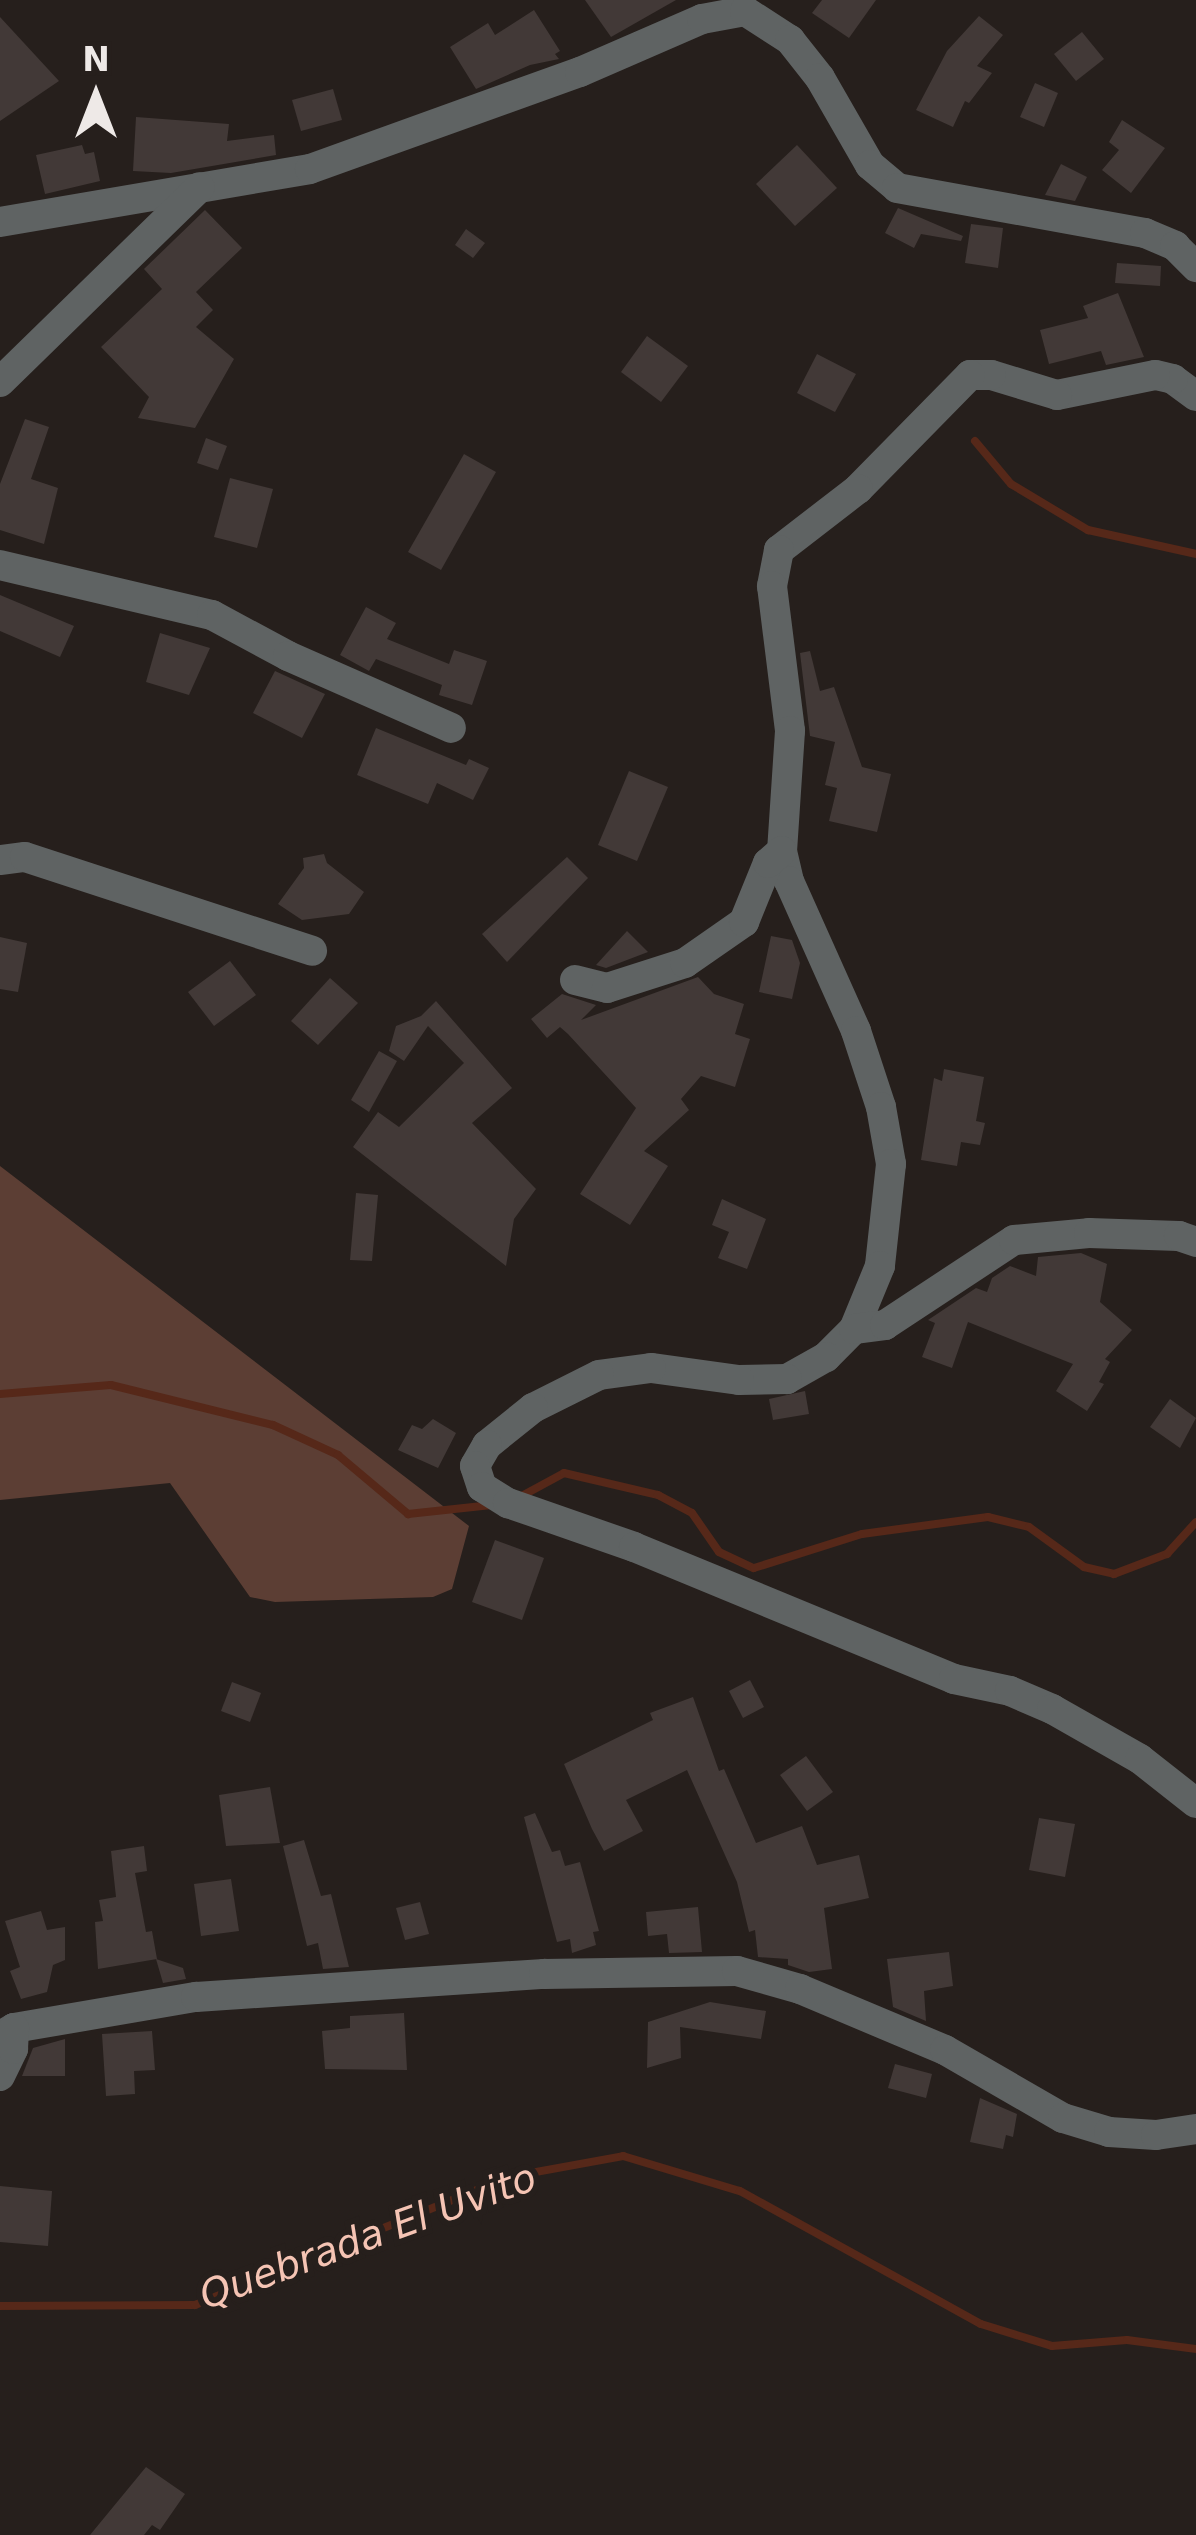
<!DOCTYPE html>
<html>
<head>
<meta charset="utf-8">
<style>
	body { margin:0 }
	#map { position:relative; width:1196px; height:2535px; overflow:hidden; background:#261f1c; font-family:"DejaVu Sans",sans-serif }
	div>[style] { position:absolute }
	.green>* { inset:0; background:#5c3e34 }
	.stream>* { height:8px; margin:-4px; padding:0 4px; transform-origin:4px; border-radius:4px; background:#562819 }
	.building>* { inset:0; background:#423937 }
	.minor>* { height:30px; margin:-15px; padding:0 15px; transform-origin:15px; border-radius:15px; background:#5f6363 }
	span { translate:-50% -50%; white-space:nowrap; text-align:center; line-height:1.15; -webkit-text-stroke:12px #261f1c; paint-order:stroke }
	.water-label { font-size:39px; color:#f5c4b4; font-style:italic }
	.north { position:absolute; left:36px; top:36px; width:120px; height:120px; -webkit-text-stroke:9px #261f1c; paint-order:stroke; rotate:0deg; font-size:33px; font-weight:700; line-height:48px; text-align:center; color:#eee9e7 }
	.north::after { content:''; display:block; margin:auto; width:42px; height:54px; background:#eee9e7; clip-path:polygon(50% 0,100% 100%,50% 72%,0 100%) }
</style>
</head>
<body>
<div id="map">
	<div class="green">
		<i style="clip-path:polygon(0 1166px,469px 1526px,452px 1589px,433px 1597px,275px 1602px,250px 1597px,170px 1483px,0 1500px)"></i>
	</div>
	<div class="stream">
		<i style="left:975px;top:441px;width:56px;rotate:50.1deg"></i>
		<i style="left:1011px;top:484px;width:90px;rotate:30.9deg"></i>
		<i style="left:1088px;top:530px;width:111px;rotate:12.5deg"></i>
		<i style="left:0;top:1394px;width:111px;rotate:-4.6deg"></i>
		<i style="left:111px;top:1385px;width:167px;rotate:13.9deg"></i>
		<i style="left:273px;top:1425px;width:72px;rotate:24.8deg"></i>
		<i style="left:338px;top:1455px;width:92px;rotate:40.1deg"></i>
		<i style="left:408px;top:1514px;width:84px;rotate:-6.1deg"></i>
		<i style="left:518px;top:1498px;width:52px;rotate:-28.5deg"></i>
		<i style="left:564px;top:1473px;width:97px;rotate:13.2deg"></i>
		<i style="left:658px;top:1495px;width:38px;rotate:28deg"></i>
		<i style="left:692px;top:1513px;width:47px;rotate:55.3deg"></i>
		<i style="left:719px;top:1552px;width:38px;rotate:25deg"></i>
		<i style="left:754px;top:1568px;width:113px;rotate:-17.5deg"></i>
		<i style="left:862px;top:1534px;width:127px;rotate:-7.7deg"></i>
		<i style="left:988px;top:1517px;width:42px;rotate:13.7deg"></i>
		<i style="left:1029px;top:1527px;width:68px;rotate:36deg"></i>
		<i style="left:1084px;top:1567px;width:31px;rotate:13deg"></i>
		<i style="left:1114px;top:1574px;width:57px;rotate:-20.7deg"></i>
		<i style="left:1167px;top:1554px;width:43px;rotate:-47.8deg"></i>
		<i style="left:0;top:2306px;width:195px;rotate:-0.3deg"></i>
		<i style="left:195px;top:2305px;width:338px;rotate:-22.2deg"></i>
		<i style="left:508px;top:2177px;width:117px;rotate:-10.3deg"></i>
		<i style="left:623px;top:2156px;width:122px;rotate:16.7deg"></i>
		<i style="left:740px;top:2191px;width:275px;rotate:28.9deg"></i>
		<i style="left:981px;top:2324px;width:74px;rotate:17.2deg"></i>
		<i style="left:1052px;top:2346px;width:75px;rotate:-4.6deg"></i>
		<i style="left:1127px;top:2340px;width:70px;rotate:7.4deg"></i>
	</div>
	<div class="building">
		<i style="clip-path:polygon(585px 0,676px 0,611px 37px)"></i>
		<i style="clip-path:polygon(822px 0,876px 0,849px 38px,812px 13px)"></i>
		<i style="clip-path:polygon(534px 10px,560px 51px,555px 54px,559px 59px,530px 65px,476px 89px,450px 47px,488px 23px,495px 35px)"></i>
		<i style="clip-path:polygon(979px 16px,1003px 35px,977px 66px,992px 73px,969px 103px,965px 101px,953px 127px,916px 110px,947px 51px)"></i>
		<i style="clip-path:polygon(0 17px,59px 81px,0 121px)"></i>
		<i style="clip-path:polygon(1082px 32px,1104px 59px,1076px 81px,1054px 54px)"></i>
		<i style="clip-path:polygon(1035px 83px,1058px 93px,1044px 127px,1020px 117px)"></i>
		<i style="clip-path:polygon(333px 89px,342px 120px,301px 131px,292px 100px)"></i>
		<i style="clip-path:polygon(136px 117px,229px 124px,227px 141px,274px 135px,276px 155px,171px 173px,133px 171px)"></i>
		<i style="clip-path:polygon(1122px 120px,1165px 148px,1131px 193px,1102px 170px,1119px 150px,1109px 142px)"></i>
		<i style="clip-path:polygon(82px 145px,85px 154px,94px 152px,100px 181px,45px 194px,36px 155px)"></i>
		<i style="clip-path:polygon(797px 145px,837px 188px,795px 226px,756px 184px)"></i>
		<i style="clip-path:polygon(1061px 164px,1087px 177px,1075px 201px,1045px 195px)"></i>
		<i style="clip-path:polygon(898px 208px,963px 236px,961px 241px,921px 234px,914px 248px,885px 233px)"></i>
		<i style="clip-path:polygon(205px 210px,242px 248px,196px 292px,213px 310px,196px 327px,234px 359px,195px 428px,138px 418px,149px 397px,101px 347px,162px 289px,144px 269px)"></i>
		<i style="clip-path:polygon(971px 224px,1003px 228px,998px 268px,965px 263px)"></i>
		<i style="clip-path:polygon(466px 229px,485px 243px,473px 258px,455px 245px)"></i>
		<i style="clip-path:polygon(1117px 263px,1161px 266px,1160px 286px,1115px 283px)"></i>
		<i style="clip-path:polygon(1118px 293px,1144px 357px,1106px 365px,1101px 351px,1049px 364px,1040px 330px,1088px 318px,1083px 306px)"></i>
		<i style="clip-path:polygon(647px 336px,688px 366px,661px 402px,621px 372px)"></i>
		<i style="clip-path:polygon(817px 354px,856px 374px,835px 412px,797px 393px)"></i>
		<i style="clip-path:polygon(25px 419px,49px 427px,31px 479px,58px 488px,44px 544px,0 530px,0 484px)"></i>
		<i style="clip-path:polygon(206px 438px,227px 446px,218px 470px,197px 463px)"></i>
		<i style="clip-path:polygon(464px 454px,496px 472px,441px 570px,408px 552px)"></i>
		<i style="clip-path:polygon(230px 478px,273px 489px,257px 548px,214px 537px)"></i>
		<i style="clip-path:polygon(0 595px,74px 626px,60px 657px,0 631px)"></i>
		<i style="clip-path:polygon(366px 607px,396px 623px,387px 639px,449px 664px,454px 650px,487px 661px,472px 705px,439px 695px,442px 685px,376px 659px,369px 671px,340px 655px)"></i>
		<i style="clip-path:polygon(160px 633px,210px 648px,189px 695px,146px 682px)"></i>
		<i style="clip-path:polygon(810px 651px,820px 691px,834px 687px,862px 767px,891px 774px,877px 832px,829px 821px,837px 788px,825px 785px,835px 742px,810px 736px,800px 653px)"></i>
		<i style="clip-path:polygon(275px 671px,325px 694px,302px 738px,253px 713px)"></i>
		<i style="clip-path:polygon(376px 728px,466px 765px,469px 759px,489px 768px,473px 800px,437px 783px,428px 804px,357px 775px)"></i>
		<i style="clip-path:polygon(629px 771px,668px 787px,637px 861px,598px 845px)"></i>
		<i style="clip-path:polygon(324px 854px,327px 863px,364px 892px,349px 914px,302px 920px,278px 904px,304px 868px,303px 858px)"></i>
		<i style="clip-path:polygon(567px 857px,588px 878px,507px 962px,482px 934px)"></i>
		<i style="clip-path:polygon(627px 931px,648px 952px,606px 968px,596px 965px)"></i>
		<i style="clip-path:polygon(771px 936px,792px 940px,800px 963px,792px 999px,759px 992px)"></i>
		<i style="clip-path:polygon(0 937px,27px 943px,18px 992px,0 989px)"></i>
		<i style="clip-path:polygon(230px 961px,256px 995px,214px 1026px,188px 992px)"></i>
		<i style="clip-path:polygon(698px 977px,714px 994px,744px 1004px,735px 1034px,750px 1039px,735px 1087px,701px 1076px,681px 1099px,689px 1110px,644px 1151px,668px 1166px,630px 1225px,580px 1194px,636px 1108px,568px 1034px,560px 1027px,547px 1038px,531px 1019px,562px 994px,596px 1005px,581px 1020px)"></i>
		<i style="clip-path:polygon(330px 978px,358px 1003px,318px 1045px,291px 1021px)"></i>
		<i style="clip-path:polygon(436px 1001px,512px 1088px,472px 1123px,536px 1189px,514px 1219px,506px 1266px,353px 1147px,378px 1112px,399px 1127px,464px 1063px,428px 1026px,404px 1061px,389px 1051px,396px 1026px,421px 1016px)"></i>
		<i style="clip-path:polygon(379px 1051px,397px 1061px,369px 1112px,351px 1100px)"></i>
		<i style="clip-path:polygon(944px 1069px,984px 1077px,976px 1121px,985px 1123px,980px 1145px,961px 1142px,957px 1166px,921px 1160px,934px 1078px,942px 1081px)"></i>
		<i style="clip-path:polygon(356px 1193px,378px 1195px,372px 1261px,350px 1260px)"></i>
		<i style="clip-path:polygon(722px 1199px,766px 1219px,747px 1269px,718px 1258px,729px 1232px,712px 1225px)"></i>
		<i style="clip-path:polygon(1081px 1253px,1107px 1264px,1100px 1302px,1132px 1330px,1105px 1359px,1110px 1362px,1099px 1382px,1104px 1384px,1087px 1411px,1056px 1391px,1073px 1364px,968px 1322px,952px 1368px,922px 1357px,935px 1323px,928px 1320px,976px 1288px,987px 1292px,992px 1278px,1010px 1266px,1036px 1276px,1038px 1257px)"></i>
		<i style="clip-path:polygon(805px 1391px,809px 1414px,773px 1420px,769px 1399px)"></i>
		<i style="clip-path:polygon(1170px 1399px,1196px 1418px,1180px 1448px,1150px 1427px)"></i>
		<i style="clip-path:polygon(433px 1419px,456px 1433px,438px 1468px,398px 1450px,412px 1425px,422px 1429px)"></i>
		<i style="clip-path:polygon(495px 1540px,544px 1558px,522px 1620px,472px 1602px)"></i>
		<i style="clip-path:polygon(750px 1680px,764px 1707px,743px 1718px,729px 1691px)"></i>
		<i style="clip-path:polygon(232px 1682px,261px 1693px,250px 1722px,221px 1711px)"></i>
		<i style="clip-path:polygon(693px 1697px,719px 1771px,724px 1769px,756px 1843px,802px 1826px,817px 1865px,859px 1855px,869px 1898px,824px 1908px,832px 1969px,809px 1972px,788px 1965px,788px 1959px,758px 1957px,755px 1930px,749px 1932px,737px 1882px,687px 1770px,626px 1800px,643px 1831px,604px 1851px,592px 1829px,564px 1764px,653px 1720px,650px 1713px)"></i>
		<i style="clip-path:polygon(806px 1756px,833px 1792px,807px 1811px,780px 1775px)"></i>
		<i style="clip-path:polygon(270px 1787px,280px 1843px,226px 1846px,219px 1795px)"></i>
		<i style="clip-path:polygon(535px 1813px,552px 1852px,560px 1850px,565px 1866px,580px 1862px,599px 1931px,593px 1932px,596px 1945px,572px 1953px,570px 1939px,557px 1942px,524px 1817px)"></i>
		<i style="clip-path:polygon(1039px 1818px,1075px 1824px,1065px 1877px,1029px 1870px)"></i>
		<i style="clip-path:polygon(304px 1840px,321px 1896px,331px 1894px,349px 1967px,323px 1969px,318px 1943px,307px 1946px,283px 1846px)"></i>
		<i style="clip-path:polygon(144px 1846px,147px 1871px,135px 1873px,146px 1932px,152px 1931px,157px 1959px,98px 1969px,95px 1922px,103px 1921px,99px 1900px,116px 1897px,111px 1851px)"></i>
		<i style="clip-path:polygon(231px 1879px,239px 1931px,201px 1936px,194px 1884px)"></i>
		<i style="clip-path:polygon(420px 1902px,429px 1934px,405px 1940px,396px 1908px)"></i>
		<i style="clip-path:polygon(698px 1907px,702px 1952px,669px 1953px,667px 1934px,648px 1936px,646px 1912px)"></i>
		<i style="clip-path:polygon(41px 1911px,47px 1930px,65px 1927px,65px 1960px,53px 1965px,47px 1992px,21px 1999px,10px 1971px,20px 1967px,5px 1921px)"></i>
		<i style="clip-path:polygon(949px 1952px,953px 1986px,924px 1991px,926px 2021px,893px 2007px,887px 1959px)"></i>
		<i style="clip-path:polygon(156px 1959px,183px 1968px,186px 1979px,163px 1983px)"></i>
		<i style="clip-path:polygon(710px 2002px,766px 2011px,761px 2039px,680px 2027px,681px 2058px,647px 2068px,648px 2022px)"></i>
		<i style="clip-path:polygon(404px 2013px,407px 2070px,325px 2069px,322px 2031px,350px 2028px,350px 2016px)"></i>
		<i style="clip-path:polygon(152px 2031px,155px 2070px,134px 2071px,135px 2094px,106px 2096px,102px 2034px)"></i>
		<i style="clip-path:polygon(65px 2039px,65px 2076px,22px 2076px,33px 2048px)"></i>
		<i style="clip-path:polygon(895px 2064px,932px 2074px,926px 2098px,888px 2088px)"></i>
		<i style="clip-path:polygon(980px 2098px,1017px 2114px,1013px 2137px,1006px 2135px,1003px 2149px,970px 2142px)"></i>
		<i style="clip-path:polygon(0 2186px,52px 2191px,48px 2246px,0 2242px)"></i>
		<i style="clip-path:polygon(146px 2467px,185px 2494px,160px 2530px,152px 2525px,144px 2535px,90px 2535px)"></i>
	</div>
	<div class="minor">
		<i style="left:0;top:222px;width:314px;rotate:-9.7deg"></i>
		<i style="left:310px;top:169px;width:287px;rotate:-19.8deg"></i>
		<i style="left:580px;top:72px;width:133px;rotate:-23.5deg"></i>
		<i style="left:702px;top:19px;width:44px;rotate:-10.5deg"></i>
		<i style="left:745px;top:11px;width:54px;rotate:32.8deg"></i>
		<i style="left:790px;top:40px;width:48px;rotate:51.7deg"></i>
		<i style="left:820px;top:78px;width:100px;rotate:60.1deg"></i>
		<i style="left:870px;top:165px;width:35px;rotate:40deg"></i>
		<i style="left:897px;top:188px;width:252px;rotate:10.3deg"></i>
		<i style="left:1145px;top:233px;width:33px;rotate:23deg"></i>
		<i style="left:1175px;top:246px;width:30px;rotate:45deg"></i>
		<i style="left:0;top:382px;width:279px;rotate:-44.3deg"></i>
		<i style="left:1196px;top:396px;width:29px;rotate:-144deg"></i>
		<i style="left:1173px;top:379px;width:18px;rotate:-167deg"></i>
		<i style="left:1155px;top:375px;width:100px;rotate:168.5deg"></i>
		<i style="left:1057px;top:395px;width:69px;rotate:-163.1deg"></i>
		<i style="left:991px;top:375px;width:21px;rotate:180deg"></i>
		<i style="left:970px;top:375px;width:160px;rotate:134.5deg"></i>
		<i style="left:858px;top:489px;width:100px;rotate:142.3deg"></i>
		<i style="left:779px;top:550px;width:37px;rotate:101deg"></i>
		<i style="left:772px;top:586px;width:146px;rotate:82.9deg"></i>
		<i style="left:790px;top:731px;width:120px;rotate:93.8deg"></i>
		<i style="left:782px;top:851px;width:31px;rotate:77deg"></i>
		<i style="left:789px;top:881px;width:164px;rotate:65.9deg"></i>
		<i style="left:856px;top:1031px;width:80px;rotate:71.8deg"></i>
		<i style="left:881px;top:1107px;width:58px;rotate:80deg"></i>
		<i style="left:891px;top:1164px;width:103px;rotate:96.2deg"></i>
		<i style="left:880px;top:1266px;width:68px;rotate:112.4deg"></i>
		<i style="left:854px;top:1329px;width:40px;rotate:135deg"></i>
		<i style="left:826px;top:1357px;width:45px;rotate:150.6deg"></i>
		<i style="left:787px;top:1379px;width:48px;rotate:178.8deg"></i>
		<i style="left:739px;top:1380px;width:89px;rotate:-172.2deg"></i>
		<i style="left:651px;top:1368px;width:52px;rotate:172.3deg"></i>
		<i style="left:599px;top:1375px;width:74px;rotate:153.4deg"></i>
		<i style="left:533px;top:1408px;width:59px;rotate:141.2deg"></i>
		<i style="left:487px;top:1445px;width:24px;rotate:120deg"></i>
		<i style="left:475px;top:1466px;width:22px;rotate:72deg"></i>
		<i style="left:482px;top:1487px;width:31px;rotate:32deg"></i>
		<i style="left:508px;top:1503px;width:133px;rotate:19.2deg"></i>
		<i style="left:634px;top:1547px;width:346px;rotate:22.4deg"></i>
		<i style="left:954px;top:1679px;width:57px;rotate:12.1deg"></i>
		<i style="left:1010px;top:1691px;width:46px;rotate:23.2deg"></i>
		<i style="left:1052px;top:1709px;width:101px;rotate:29.6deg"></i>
		<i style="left:1140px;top:1759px;width:71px;rotate:38.2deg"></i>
		<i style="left:0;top:565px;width:218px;rotate:13.3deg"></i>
		<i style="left:212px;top:615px;width:86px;rotate:28.3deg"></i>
		<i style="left:288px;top:656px;width:178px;rotate:23.8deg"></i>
		<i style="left:0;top:860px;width:25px;rotate:-7deg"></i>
		<i style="left:25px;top:857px;width:302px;rotate:18.1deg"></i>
		<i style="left:575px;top:980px;width:33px;rotate:14deg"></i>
		<i style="left:607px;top:988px;width:82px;rotate:-17.8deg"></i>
		<i style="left:685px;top:963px;width:72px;rotate:-34.8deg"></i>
		<i style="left:744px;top:922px;width:64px;rotate:-67.9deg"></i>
		<i style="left:768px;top:863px;width:18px;rotate:-41deg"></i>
		<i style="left:854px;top:1329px;width:31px;rotate:-7deg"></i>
		<i style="left:885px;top:1325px;width:154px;rotate:-33.4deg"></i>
		<i style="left:1014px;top:1240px;width:75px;rotate:-5.3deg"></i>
		<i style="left:1089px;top:1233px;width:90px;rotate:1.9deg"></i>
		<i style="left:1179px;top:1236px;width:18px;rotate:19deg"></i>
		<i style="left:0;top:2036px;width:16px;rotate:-30deg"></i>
		<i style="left:14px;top:2028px;width:185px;rotate:-9.7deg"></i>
		<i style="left:196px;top:1997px;width:349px;rotate:-3.8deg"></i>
		<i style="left:544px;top:1974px;width:193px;rotate:-0.9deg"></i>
		<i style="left:737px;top:1971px;width:66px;rotate:15.9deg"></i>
		<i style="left:800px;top:1989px;width:157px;rotate:22.8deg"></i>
		<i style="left:945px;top:2050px;width:136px;rotate:30deg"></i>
		<i style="left:1063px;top:2118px;width:48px;rotate:16.9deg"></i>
		<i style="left:1109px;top:2132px;width:47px;rotate:3.7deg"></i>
		<i style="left:1156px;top:2135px;width:40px;rotate:-8.5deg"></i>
		<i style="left:0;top:2076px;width:30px;rotate:-64deg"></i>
		<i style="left:13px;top:2049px;width:21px;rotate:-87deg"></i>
	</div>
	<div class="water-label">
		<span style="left:368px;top:2237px;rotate:-20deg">Quebrada El Uvito</span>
	</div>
	<div class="north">N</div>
</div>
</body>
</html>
